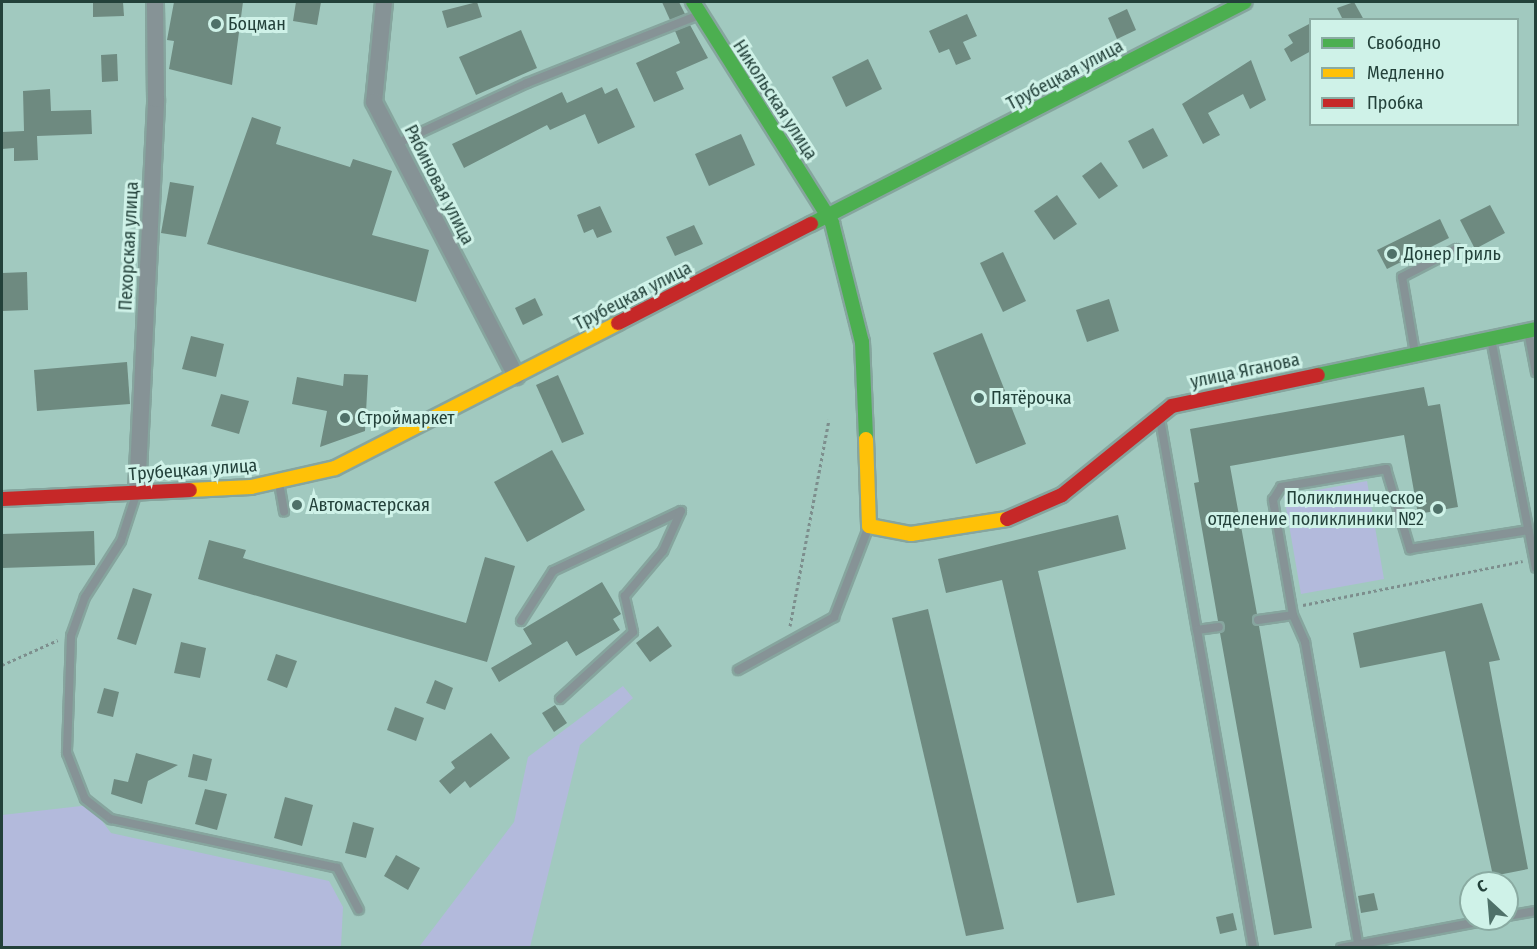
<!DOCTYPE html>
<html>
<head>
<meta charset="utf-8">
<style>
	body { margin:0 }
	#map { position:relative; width:1537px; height:949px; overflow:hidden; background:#a1c9bf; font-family:"Fira Sans Condensed",sans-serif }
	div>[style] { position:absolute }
	.green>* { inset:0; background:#b3badc }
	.building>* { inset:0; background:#6e8a80 }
	.path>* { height:3px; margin-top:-1.5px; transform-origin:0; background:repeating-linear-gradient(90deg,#7d8e8d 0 3px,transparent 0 6px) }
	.roads { filter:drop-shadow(2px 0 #86a59e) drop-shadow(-2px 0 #86a59e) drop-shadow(0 2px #86a59e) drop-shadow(0 -2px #86a59e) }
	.lane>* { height:8px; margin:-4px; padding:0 4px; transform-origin:4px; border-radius:4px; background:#869396 }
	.street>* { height:16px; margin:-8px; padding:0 8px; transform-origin:8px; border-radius:8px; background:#869396 }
	.fast>* { height:14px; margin:-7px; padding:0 7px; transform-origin:7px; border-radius:7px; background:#4caf50 }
	.slow>* { height:14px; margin:-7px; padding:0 7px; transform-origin:7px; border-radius:7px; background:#ffc107 }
	.jam>* { height:14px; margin:-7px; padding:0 7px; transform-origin:7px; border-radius:7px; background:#c62828 }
	.dots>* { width:16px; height:16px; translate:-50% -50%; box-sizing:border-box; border:3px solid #cff2e8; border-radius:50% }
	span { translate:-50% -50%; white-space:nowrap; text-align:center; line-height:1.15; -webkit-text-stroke:6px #cff2e8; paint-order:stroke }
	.poi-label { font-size:18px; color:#23413a }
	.left { translate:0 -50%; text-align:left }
	.right { translate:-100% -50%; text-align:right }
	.street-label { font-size:18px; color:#23413a }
	.frame { position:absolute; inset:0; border:3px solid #23413a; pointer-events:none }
	.legend { position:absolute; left:1309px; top:18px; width:210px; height:108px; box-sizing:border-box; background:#cff2e8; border:2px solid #8aaba2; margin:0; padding:8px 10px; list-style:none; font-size:18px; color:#23413a }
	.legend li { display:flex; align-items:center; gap:12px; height:30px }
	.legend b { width:30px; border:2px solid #8aaba2 }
	.north { position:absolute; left:1459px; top:871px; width:60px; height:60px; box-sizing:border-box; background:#cff2e8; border:2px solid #8aaba2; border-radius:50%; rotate:334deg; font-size:16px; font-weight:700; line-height:24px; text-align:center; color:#23413a }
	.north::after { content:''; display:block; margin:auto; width:21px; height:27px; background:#4f7169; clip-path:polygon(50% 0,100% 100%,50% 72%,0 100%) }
</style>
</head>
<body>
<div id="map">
	<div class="green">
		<i style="clip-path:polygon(1367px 481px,1384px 579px,1301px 594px,1284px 496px)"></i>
		<i style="clip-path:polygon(623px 686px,633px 698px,580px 745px,530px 947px,419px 947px,514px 822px,528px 757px)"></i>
		<i style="clip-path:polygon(90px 805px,111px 833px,329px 881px,343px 907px,341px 947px,2px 947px,2px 815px)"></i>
	</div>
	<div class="building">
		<i style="clip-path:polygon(93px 2px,123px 2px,124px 16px,93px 17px)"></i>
		<i style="clip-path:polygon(174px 2px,243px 2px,232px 85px,169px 69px,174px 41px,167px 40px)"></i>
		<i style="clip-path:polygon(296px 2px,321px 2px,317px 25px,293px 21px)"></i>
		<i style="clip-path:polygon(477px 2px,482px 17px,447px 28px,442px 11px)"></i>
		<i style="clip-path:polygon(662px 2px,679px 2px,685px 14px,670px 20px)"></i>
		<i style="clip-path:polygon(1354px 2px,1364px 20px,1343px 20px,1337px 8px)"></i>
		<i style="clip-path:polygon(1127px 9px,1136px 30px,1117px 39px,1108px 18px)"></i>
		<i style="clip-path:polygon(967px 14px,977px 36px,963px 42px,971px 59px,956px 65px,949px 49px,939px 53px,929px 31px)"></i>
		<i style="clip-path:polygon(1311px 23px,1311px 51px,1291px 62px,1284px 49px,1293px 43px,1288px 35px)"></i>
		<i style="clip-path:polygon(690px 25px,708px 58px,676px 72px,684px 89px,654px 102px,636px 63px,680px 43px,675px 31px)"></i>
		<i style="clip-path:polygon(521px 30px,537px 68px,476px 95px,459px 57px)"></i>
		<i style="clip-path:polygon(117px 54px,118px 81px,102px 82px,101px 55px)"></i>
		<i style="clip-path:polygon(868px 59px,882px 89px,846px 107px,832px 77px)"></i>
		<i style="clip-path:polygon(1251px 60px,1266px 100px,1250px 109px,1243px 94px,1208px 113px,1220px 135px,1203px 144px,1182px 104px)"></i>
		<i style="clip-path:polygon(602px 87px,605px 94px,617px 88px,635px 127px,598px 144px,585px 114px,550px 130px,547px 125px,464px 168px,452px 144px,562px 92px,567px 103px)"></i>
		<i style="clip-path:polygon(50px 89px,51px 111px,91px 110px,92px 134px,37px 136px,38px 160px,14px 161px,14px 148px,2px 149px,2px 132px,24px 131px,23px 91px)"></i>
		<i style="clip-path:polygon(252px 117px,281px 127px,276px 144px,350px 167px,353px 159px,392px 171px,372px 235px,429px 250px,416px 302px,207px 244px)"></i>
		<i style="clip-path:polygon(1153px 128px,1168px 156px,1143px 169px,1128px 141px)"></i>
		<i style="clip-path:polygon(741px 134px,755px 165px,709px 186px,695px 154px)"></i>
		<i style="clip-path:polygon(1101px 162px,1118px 186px,1099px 199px,1082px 176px)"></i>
		<i style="clip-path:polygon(170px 182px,194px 186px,186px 237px,161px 233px)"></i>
		<i style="clip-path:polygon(1057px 195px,1077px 224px,1054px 240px,1034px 211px)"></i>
		<i style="clip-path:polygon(1490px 205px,1505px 233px,1475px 249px,1460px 220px)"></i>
		<i style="clip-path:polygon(600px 206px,612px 232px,597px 238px,593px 229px,584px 233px,577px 215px)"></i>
		<i style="clip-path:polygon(1440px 219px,1449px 238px,1387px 269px,1377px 250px)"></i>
		<i style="clip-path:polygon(694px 225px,703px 244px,675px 256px,666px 237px)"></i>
		<i style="clip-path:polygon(1003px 252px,1026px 301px,1003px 312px,980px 263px)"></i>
		<i style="clip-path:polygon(27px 272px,28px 310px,2px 311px,2px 273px)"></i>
		<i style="clip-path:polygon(535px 298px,543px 315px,523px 325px,515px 308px)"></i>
		<i style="clip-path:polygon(1109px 299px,1119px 331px,1087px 342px,1076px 310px)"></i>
		<i style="clip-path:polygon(982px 333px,1026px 444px,976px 464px,933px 353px)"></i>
		<i style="clip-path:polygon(191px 336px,224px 344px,216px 377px,182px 369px)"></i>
		<i style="clip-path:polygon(127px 362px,130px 404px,37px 411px,34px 370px)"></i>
		<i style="clip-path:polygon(344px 374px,368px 375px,365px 431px,320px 447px,327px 411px,292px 404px,297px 377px,343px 386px)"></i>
		<i style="clip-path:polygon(558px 375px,584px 434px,562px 443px,536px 385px)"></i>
		<i style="clip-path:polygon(1424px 387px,1428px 406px,1440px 404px,1458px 507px,1418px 514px,1404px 435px,1230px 466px,1257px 614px,1252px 621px,1259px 626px,1312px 928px,1274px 935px,1220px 633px,1225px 626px,1218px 621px,1194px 483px,1199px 482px,1190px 429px)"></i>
		<i style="clip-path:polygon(221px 394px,249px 401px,239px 434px,211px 426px)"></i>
		<i style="clip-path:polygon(552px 450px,585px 510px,527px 542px,494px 482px)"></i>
		<i style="clip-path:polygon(1118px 515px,1126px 549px,1038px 571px,1115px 895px,1077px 903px,1002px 580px,946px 593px,938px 559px)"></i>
		<i style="clip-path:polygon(94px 531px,95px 565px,2px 568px,2px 534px)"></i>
		<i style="clip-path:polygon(209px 540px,246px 550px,243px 558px,466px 623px,485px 557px,515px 566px,487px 662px,198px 579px)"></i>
		<i style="clip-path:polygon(602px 582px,621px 614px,613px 619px,620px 630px,576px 656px,567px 641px,499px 682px,491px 668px,532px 644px,523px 629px)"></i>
		<i style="clip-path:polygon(133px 588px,152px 594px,136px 645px,117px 639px)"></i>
		<i style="clip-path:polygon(1482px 603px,1500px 660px,1489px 662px,1528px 869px,1493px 876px,1445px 651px,1360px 668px,1353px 633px)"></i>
		<i style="clip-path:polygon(928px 609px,1004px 929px,966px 936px,892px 618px)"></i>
		<i style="clip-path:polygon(658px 626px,672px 646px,650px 662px,636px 643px)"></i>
		<i style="clip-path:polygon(181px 642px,206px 648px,200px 678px,174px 673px)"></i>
		<i style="clip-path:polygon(276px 654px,297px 661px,287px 688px,267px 680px)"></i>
		<i style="clip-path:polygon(435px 680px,453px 688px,445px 710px,426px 703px)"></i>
		<i style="clip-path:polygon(104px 688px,119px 692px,113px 717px,97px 713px)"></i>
		<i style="clip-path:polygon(555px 705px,567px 723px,554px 732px,542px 713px)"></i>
		<i style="clip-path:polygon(395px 707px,424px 718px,416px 741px,387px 730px)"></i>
		<i style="clip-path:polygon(491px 733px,510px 758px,470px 788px,465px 781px,450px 794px,439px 781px,455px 768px,451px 762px)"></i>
		<i style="clip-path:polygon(136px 753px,178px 765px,148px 781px,142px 804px,111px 794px,114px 779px,128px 782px)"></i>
		<i style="clip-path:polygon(193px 754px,212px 759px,207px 781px,188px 777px)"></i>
		<i style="clip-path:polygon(205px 789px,227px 794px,217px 830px,195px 824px)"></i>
		<i style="clip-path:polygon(285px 797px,313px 805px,302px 846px,274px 838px)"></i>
		<i style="clip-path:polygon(353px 822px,374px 828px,366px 858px,345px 853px)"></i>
		<i style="clip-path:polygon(396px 855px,420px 868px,408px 890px,384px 876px)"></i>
		<i style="clip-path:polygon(1374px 893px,1378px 910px,1361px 913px,1358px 896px)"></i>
		<i style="clip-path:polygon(1233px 913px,1237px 930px,1220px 934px,1216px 917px)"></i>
	</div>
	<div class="path">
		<i style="left:1303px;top:605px;width:224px;rotate:-11.3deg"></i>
		<i style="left:790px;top:626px;width:210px;rotate:-79.3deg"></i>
		<i style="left:2px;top:665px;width:61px;rotate:-24.1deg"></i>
	</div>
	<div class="roads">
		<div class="lane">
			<i style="left:396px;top:144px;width:145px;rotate:-25deg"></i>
			<i style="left:527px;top:83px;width:185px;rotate:-21.6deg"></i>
			<i style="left:1528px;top:331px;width:42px;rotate:79deg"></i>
			<i style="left:1491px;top:339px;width:233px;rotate:78.9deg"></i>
			<i style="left:1415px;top:353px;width:77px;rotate:-99.7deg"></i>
			<i style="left:1402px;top:277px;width:61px;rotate:-27.4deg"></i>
			<i style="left:1160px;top:419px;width:214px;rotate:80.1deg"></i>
			<i style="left:1197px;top:630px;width:22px;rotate:-8deg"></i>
			<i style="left:279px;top:483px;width:29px;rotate:80deg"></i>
			<i style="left:136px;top:495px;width:48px;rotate:108.1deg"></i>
			<i style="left:121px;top:541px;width:67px;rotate:122.7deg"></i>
			<i style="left:85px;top:597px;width:41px;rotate:109.7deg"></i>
			<i style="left:71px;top:636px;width:117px;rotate:92deg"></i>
			<i style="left:67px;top:753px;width:49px;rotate:68.6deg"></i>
			<i style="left:85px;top:799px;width:33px;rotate:38deg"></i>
			<i style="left:111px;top:819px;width:231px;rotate:12.2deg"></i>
			<i style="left:337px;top:868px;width:47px;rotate:62.4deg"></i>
			<i style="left:1293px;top:615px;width:30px;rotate:66deg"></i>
			<i style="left:1305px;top:642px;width:307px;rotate:80deg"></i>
			<i style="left:1258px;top:620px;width:35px;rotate:-8deg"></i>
			<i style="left:1293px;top:615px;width:117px;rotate:-99.9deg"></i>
			<i style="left:1273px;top:500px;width:15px;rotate:-58deg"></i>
			<i style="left:1281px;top:487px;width:107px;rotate:-9.7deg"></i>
			<i style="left:1386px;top:469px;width:84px;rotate:73.3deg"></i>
			<i style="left:1410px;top:549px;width:120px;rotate:-9.1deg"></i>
			<i style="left:521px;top:621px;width:59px;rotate:-57.4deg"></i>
			<i style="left:553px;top:571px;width:141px;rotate:-25.1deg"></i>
			<i style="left:1197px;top:630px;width:323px;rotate:80deg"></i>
			<i style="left:738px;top:670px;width:110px;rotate:-28.9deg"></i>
			<i style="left:834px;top:617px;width:97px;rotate:-69deg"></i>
			<i style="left:560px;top:699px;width:99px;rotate:-42.5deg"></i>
			<i style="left:633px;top:632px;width:37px;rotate:-103deg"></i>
			<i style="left:625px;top:596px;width:59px;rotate:-49.8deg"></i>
			<i style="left:663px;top:551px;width:44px;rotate:-65.8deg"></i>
			<i style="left:1507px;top:916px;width:29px;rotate:-10deg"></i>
			<i style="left:1341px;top:948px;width:155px;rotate:-10.8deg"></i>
		</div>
		<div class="street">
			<i style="left:384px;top:2px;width:100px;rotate:95.7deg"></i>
			<i style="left:374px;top:102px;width:309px;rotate:62.6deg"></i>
			<i style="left:137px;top:492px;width:393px;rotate:-87.2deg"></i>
			<i style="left:156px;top:99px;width:97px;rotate:-90.6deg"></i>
		</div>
		<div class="fast">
			<i style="left:693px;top:2px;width:261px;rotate:57.8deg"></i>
			<i style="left:832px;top:223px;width:123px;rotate:75.9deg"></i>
			<i style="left:862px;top:342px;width:97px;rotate:87.6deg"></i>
			<i style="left:811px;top:224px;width:487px;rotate:-27.1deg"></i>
			<i style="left:1318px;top:375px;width:223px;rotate:-11.9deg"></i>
		</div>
		<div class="slow">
			<i style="left:866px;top:439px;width:87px;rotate:88deg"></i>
			<i style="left:869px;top:526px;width:43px;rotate:10.8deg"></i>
			<i style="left:911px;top:534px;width:97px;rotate:-8.9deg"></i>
			<i style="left:190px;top:490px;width:61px;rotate:-2.8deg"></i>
			<i style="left:251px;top:487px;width:86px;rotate:-12.7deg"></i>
			<i style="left:335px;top:468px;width:318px;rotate:-27.1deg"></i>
		</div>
		<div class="jam">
			<i style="left:618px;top:323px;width:217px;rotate:-27.2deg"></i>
			<i style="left:2px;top:499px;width:188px;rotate:-2.7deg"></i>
			<i style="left:1007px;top:519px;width:60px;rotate:-23.6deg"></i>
			<i style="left:1062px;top:495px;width:141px;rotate:-39deg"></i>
			<i style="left:1172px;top:406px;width:149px;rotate:-12deg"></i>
		</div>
	</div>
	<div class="dots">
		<i style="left:216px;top:24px;background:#4f7169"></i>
		<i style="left:1392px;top:254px;background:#4f7169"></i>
		<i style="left:979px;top:398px;background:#4f7169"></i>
		<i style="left:345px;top:418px;background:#4f7169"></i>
		<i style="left:297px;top:505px;background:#4f7169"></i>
		<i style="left:1438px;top:509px;background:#4f7169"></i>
	</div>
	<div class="poi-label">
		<span class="left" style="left:228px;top:24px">Боцман</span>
		<span class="left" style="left:1404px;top:254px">Донер Гриль</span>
		<span class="left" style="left:991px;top:398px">Пятёрочка</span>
		<span class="left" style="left:357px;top:418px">Строймаркет</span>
		<span class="right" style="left:1424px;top:509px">Поликлиническое<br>отделение поликлиники №2</span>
		<span class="left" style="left:309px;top:505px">Автомастерская</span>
	</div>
	<div class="street-label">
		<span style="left:1065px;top:75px;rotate:-28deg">Трубецкая улица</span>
		<span style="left:775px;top:100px;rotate:57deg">Никольская улица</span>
		<span style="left:439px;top:185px;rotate:63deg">Рябиновая улица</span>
		<span style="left:129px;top:246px;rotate:-87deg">Пехорская улица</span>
		<span style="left:633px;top:296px;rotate:-27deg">Трубецкая улица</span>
		<span style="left:1245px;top:371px;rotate:-12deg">улица Яганова</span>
		<span style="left:193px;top:470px;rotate:-4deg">Трубецкая улица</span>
	</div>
	<div class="frame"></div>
	<ul class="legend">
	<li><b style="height:8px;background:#4caf50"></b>Свободно</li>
	<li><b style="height:8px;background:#ffc107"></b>Медленно</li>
	<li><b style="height:8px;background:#c62828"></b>Пробка</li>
	</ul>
	<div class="north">С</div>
</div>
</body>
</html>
